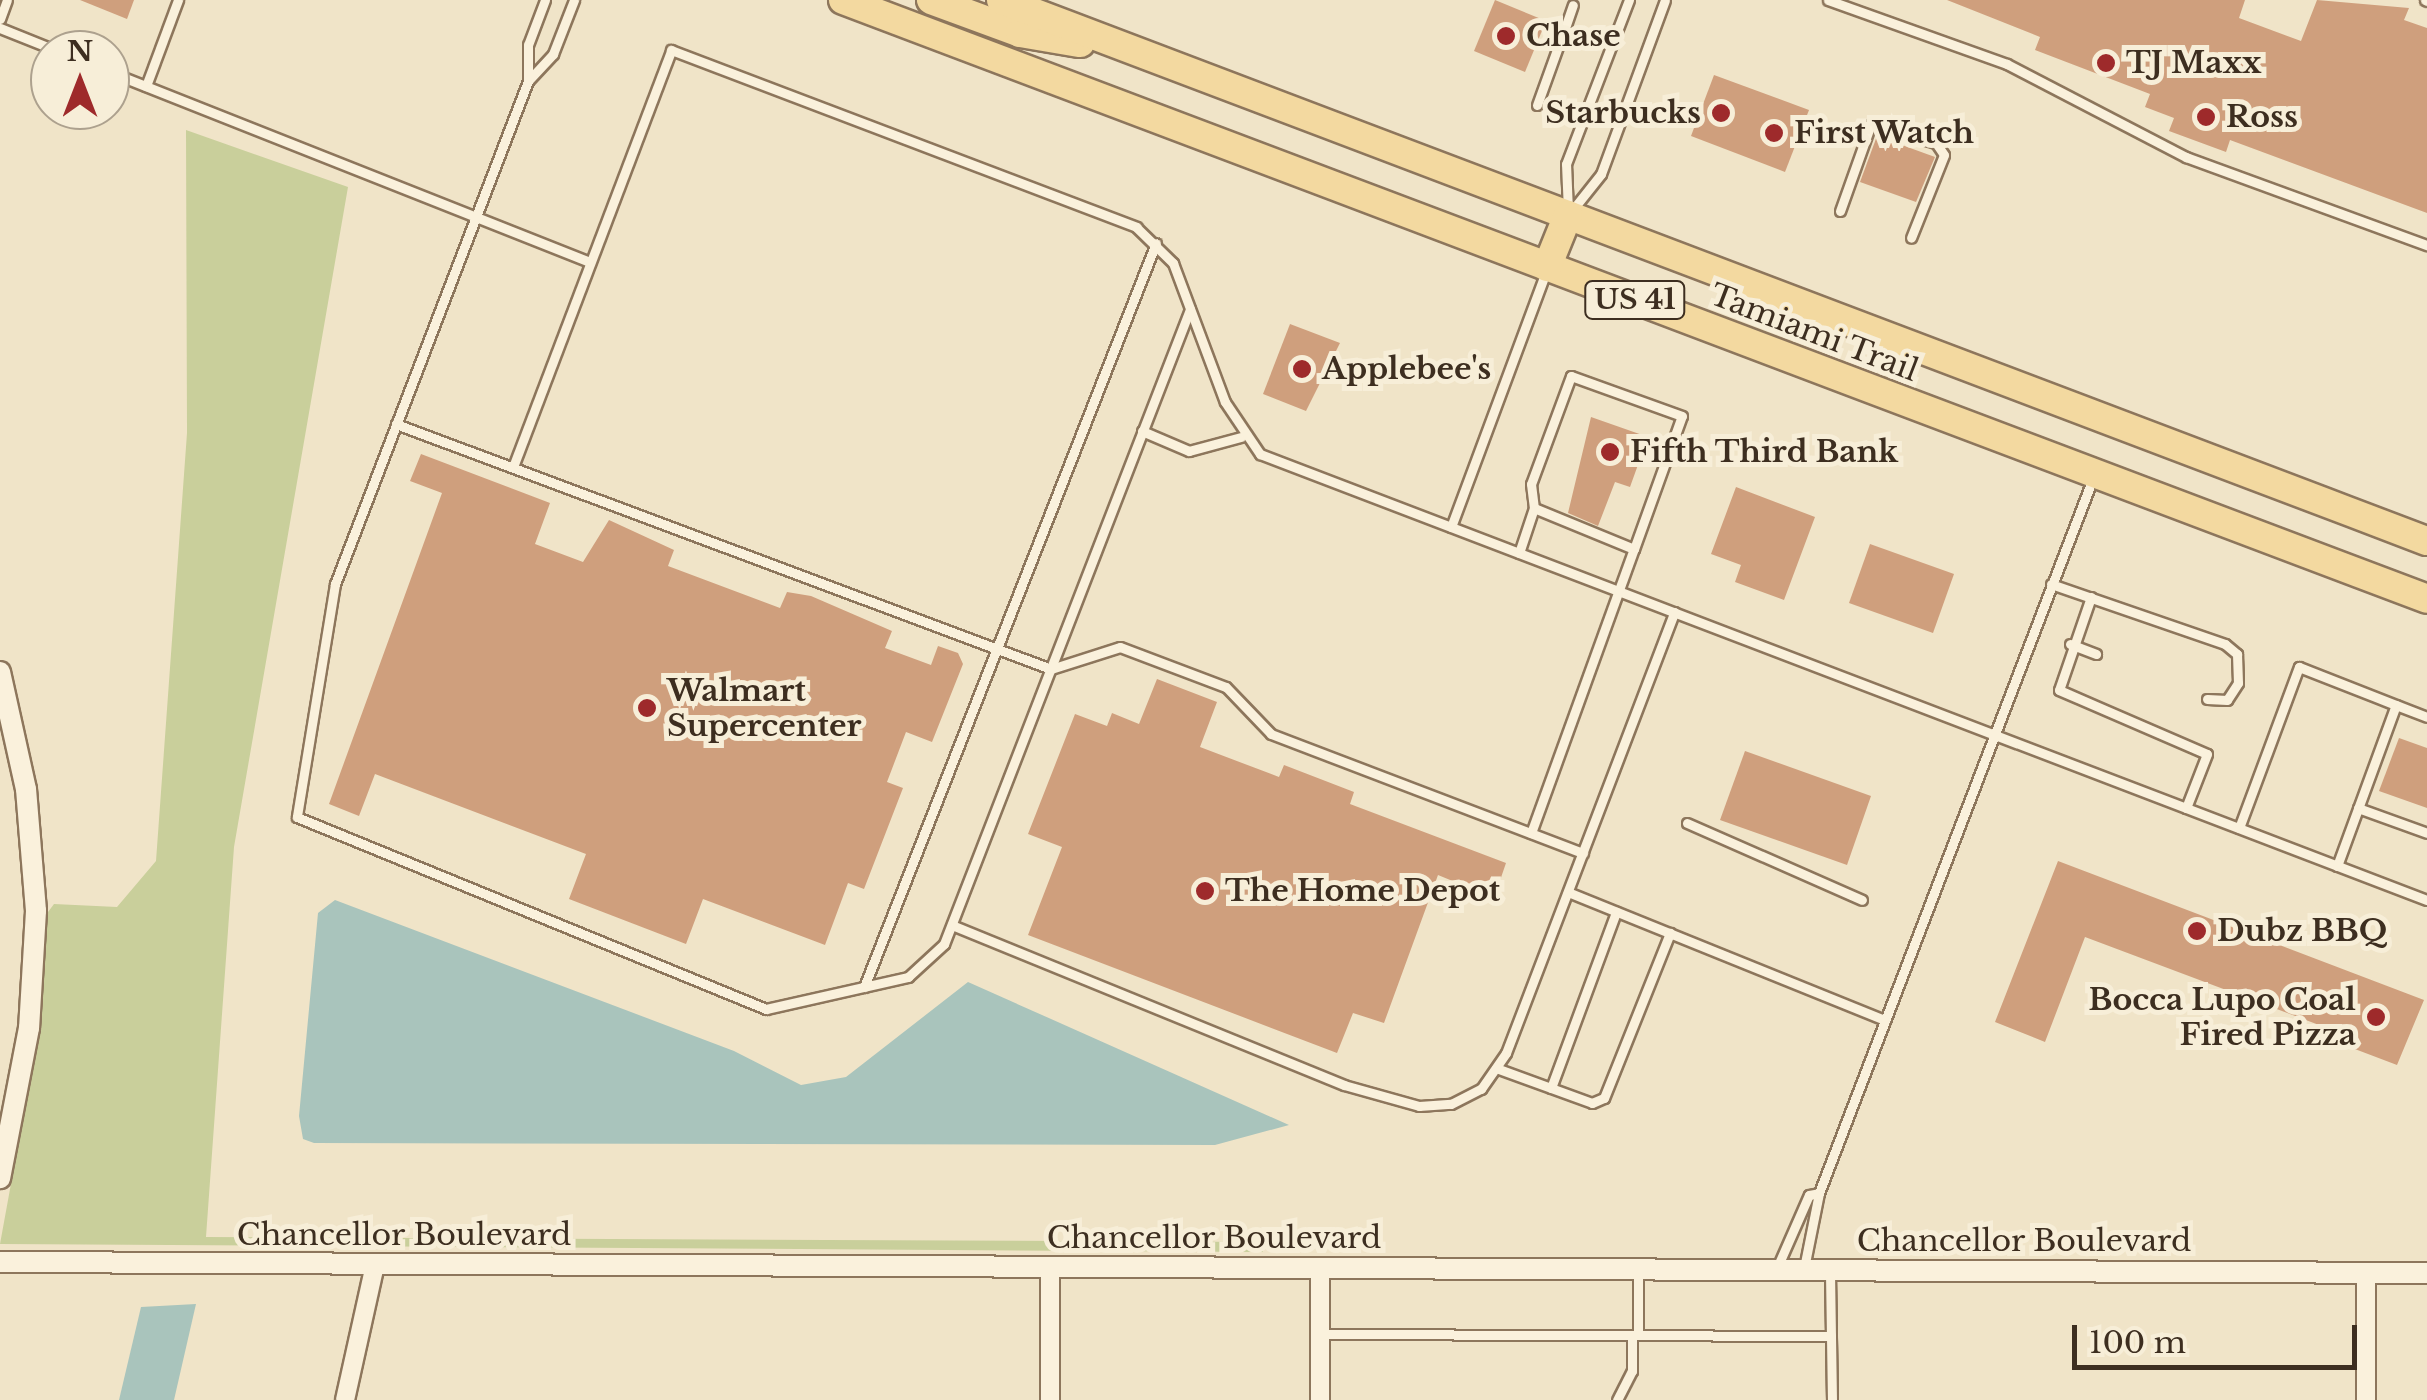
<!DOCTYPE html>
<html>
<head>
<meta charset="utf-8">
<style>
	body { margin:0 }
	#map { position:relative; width:2427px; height:1400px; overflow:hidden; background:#f0e4c8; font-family:"Libre Baskerville",serif }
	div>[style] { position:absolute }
	.green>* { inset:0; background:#c9cf9b }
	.water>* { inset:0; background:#a9c4bc }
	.building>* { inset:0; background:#cf9f7d }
	.roads { filter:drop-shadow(2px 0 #8d765c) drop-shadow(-2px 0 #8d765c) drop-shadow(0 2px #8d765c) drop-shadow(0 -2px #8d765c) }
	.service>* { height:9px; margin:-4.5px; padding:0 4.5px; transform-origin:4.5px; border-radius:4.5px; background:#faf1dc }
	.minor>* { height:18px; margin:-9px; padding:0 9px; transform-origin:9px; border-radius:9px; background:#faf1dc }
	.tertiary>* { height:20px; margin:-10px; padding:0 10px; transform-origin:10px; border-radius:10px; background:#faf1dc }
	.primary>* { height:28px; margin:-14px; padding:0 14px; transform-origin:14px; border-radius:14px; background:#f3d9a0 }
	.dots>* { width:28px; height:28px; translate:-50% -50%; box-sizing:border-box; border:5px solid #f7eed8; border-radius:50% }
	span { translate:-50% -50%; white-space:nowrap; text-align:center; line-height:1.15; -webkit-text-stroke:10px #f7eed8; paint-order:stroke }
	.shield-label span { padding:2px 8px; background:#f7eed8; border:2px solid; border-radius:8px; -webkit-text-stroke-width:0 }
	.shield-label { font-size:28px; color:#3d2e20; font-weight:700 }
	.poi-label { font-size:30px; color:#3d2e20; font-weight:700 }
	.left { translate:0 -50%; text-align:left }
	.right { translate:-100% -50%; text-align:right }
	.street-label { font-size:30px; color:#3d2e20 }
	.north { position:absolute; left:30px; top:30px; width:100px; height:100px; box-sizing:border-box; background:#f7eed8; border:2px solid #ada18e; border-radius:50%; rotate:0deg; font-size:28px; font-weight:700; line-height:40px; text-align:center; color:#3d2e20 }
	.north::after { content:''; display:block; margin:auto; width:35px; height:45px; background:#9e2a2b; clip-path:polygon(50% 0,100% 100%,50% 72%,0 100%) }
	.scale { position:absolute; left:2072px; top:1325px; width:285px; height:45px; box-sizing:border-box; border:5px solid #3d2e20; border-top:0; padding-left:12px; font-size:30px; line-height:35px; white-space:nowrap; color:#3d2e20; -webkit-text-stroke:8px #f7eed8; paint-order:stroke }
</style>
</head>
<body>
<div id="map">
	<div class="green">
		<i style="clip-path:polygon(186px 130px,348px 187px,234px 847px,206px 1237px,1261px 1242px,1263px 1252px,0 1244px,39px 1030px,45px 916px,54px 904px,117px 907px,156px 861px,187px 433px)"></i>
	</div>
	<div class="water">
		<i style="clip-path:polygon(335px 900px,734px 1051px,801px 1085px,846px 1077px,968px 982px,1289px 1125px,1215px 1145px,314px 1143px,303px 1139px,299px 1116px,318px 913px)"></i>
		<i style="clip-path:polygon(196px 1304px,174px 1400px,119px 1400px,141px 1307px)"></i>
	</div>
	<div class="building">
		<i style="clip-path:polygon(80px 0,134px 0,127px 19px)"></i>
		<i style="clip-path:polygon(1495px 0,1546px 21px,1525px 72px,1474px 51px)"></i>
		<i style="clip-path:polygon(1947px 0,2245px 0,2239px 18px,2301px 41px,2317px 0,2409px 8px,2404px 20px,2427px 28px,2427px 213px,2230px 140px,2226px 152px,2169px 131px,2174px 118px,2145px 107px,2150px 94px,2035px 50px,2040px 37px)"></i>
		<i style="clip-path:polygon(1714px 75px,1809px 110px,1785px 172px,1691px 136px)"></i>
		<i style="clip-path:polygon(1877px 136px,1935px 157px,1916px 202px,1860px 182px)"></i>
		<i style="clip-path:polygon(1290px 324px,1340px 343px,1306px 411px,1263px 394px)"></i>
		<i style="clip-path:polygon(1591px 417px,1648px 437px,1630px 487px,1615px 482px,1598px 526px,1568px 513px)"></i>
		<i style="clip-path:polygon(421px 454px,550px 503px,535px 544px,583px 562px,609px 520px,674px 550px,668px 566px,780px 608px,787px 592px,811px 596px,892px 631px,885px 648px,931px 665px,938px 646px,958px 653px,963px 664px,932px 742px,906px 732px,887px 782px,903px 788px,864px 889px,848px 883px,825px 945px,703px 899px,686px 944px,569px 899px,586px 854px,375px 774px,359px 816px,329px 804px,442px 493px,410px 481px)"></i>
		<i style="clip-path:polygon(1736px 487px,1815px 517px,1784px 600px,1735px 582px,1741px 565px,1711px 554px)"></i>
		<i style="clip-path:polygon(1870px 544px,1954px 574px,1933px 633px,1849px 603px)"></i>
		<i style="clip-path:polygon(1157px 679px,1217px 702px,1200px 747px,1279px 777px,1284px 765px,1354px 792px,1350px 804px,1506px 863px,1494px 898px,1438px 875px,1384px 1023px,1353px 1013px,1337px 1053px,1028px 935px,1062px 847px,1028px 834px,1075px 714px,1107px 726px,1112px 713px,1139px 724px)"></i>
		<i style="clip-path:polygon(2399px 738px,2427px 748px,2427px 808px,2379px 791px)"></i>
		<i style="clip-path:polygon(1745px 751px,1871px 796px,1847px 865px,1720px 820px)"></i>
		<i style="clip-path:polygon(2058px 861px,2424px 1000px,2397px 1065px,2339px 1043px,2343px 1034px,2085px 937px,2045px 1042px,1995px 1022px)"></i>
	</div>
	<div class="roads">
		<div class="service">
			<i style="left:545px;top:0;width:48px;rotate:110.7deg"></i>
			<i style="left:528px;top:45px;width:36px;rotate:90deg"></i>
			<i style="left:528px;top:81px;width:539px;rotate:110.99deg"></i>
			<i style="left:335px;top:584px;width:236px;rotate:99.3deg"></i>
			<i style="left:297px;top:817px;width:507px;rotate:22.26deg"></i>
			<i style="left:766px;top:1009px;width:146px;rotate:-12.7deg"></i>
			<i style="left:908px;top:977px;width:49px;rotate:-42.5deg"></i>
			<i style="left:944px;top:944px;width:681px;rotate:-68.82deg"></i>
			<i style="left:1828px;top:0;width:190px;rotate:19.7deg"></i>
			<i style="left:2007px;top:64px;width:202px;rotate:27.5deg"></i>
			<i style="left:2186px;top:157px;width:257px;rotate:20.1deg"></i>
			<i style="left:2425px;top:0;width:2px;rotate:27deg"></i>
			<i style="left:0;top:19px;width:20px;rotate:-70deg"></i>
			<i style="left:1566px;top:25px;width:21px;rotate:-71deg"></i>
			<i style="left:0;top:28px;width:59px;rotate:21.8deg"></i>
			<i style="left:110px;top:72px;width:516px;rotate:21.6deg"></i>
			<i style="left:528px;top:81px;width:37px;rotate:-47deg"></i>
			<i style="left:553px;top:54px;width:58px;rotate:-68.7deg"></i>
			<i style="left:146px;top:86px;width:92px;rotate:-69.6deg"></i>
			<i style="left:1537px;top:105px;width:68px;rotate:-70.2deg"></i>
			<i style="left:1568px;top:211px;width:47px;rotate:-92.4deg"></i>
			<i style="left:1566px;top:164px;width:176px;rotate:-69deg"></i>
			<i style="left:1840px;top:211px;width:92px;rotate:-70.4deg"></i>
			<i style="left:1871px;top:124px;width:68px;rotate:16.3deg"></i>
			<i style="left:1936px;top:143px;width:14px;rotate:56deg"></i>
			<i style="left:1944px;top:155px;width:89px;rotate:111.7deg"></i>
			<i style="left:1570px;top:213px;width:50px;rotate:-51.5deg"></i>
			<i style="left:1601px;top:174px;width:185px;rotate:-69.8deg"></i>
			<i style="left:396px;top:424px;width:699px;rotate:20.51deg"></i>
			<i style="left:1051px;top:669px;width:72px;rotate:-17.7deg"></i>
			<i style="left:1120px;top:647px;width:113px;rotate:20.7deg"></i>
			<i style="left:1226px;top:687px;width:65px;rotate:46.2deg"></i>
			<i style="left:1271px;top:734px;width:334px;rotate:20.9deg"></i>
			<i style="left:1142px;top:431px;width:51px;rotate:23.1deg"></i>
			<i style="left:1189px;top:451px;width:54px;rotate:-15.1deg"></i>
			<i style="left:513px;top:467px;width:446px;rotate:-69.2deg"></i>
			<i style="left:671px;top:50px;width:498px;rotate:20.8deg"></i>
			<i style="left:1136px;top:227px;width:52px;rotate:44.2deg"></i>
			<i style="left:1173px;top:263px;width:148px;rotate:69.5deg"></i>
			<i style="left:1225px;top:402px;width:63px;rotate:56.1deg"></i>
			<i style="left:1260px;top:454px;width:1249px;rotate:20.92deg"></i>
			<i style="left:1451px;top:527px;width:272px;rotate:-69.6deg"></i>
			<i style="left:1519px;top:553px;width:47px;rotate:-71.6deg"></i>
			<i style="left:2051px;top:584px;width:184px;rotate:19deg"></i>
			<i style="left:2225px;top:644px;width:16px;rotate:40deg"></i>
			<i style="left:2237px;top:654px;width:29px;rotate:88deg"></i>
			<i style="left:2238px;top:683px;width:20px;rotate:123deg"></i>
			<i style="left:2227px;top:700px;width:20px;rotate:-177deg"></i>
			<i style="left:2091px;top:597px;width:98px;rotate:109deg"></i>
			<i style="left:2059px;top:690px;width:161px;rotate:23.4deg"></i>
			<i style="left:2207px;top:754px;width:58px;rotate:111.3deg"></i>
			<i style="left:2070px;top:644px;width:28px;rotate:21deg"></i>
			<i style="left:2358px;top:808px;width:73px;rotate:19.9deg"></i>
			<i style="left:1687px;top:823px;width:191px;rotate:23.7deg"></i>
			<i style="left:2239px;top:828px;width:172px;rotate:-69.6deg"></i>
			<i style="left:2299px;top:667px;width:104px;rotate:21.4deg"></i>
			<i style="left:1531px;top:833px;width:302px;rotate:-70.1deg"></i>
			<i style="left:1634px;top:549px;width:141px;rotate:-70.2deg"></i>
			<i style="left:1682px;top:416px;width:118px;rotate:-160.2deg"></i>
			<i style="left:1571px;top:376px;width:115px;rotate:110.3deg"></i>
			<i style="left:1531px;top:484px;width:24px;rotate:83deg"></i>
			<i style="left:1534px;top:508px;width:108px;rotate:22.3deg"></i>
			<i style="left:2337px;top:866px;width:171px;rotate:-69.9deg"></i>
			<i style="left:2396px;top:705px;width:33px;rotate:21deg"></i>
			<i style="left:1568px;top:892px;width:342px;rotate:22deg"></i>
			<i style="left:952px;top:925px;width:423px;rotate:22.2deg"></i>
			<i style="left:1344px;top:1085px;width:78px;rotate:15.6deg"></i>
			<i style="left:1419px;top:1106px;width:32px;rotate:-4deg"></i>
			<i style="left:1451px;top:1104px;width:34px;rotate:-27deg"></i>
			<i style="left:1481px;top:1089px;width:44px;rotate:-55.2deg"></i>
			<i style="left:1506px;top:1053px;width:472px;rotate:-69.1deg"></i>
			<i style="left:864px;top:987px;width:799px;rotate:-68.57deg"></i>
			<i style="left:1496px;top:1068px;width:102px;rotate:20deg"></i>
			<i style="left:1592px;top:1103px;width:13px;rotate:-23deg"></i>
			<i style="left:1604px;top:1098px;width:178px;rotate:-68.2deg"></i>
			<i style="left:1551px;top:1088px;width:188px;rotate:-69.7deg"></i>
			<i style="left:1804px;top:1268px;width:76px;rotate:-78.7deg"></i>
			<i style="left:1819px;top:1193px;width:766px;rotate:-69.03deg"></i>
			<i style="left:1638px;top:1270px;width:65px;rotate:90deg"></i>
			<i style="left:1776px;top:1270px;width:82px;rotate:-66.3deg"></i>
			<i style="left:1809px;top:1195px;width:10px;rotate:-11deg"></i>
			<i style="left:1830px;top:1273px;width:127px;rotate:89.1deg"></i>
			<i style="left:1320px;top:1334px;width:511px;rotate:0.22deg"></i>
			<i style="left:1617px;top:1400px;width:33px;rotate:-63deg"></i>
			<i style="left:1632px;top:1371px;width:36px;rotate:-90deg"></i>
		</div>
		<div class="minor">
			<i style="left:345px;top:1400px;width:138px;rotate:-77.5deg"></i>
			<i style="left:1050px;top:1400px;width:133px;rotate:-90deg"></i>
			<i style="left:1320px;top:1400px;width:132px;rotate:-90deg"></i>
			<i style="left:2366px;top:1400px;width:128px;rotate:-90deg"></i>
		</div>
		<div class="tertiary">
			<i style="left:0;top:672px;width:120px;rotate:77.5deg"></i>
			<i style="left:26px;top:789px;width:122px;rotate:85.3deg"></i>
			<i style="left:36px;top:911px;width:117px;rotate:93.4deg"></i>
			<i style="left:29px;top:1028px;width:153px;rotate:100.9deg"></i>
			<i style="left:0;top:1262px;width:2427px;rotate:0.26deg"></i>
		</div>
		<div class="primary">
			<i style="left:843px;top:0;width:1693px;rotate:20.71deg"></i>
			<i style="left:931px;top:0;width:95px;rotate:20.3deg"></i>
			<i style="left:1020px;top:33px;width:61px;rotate:9.5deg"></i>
			<i style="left:1001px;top:0;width:1525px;rotate:20.78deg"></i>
			<i style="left:1547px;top:267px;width:56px;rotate:-68deg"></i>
		</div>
	</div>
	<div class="dots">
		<i style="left:1506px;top:36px;background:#9e2a2b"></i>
		<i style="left:2106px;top:63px;background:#9e2a2b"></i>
		<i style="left:1721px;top:113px;background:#9e2a2b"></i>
		<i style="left:2206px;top:117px;background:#9e2a2b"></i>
		<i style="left:1774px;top:133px;background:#9e2a2b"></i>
		<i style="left:1302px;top:369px;background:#9e2a2b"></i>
		<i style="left:1610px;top:452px;background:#9e2a2b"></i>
		<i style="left:647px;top:708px;background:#9e2a2b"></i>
		<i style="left:1205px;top:891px;background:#9e2a2b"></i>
		<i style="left:2197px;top:931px;background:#9e2a2b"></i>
		<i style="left:2376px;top:1017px;background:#9e2a2b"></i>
	</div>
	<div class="shield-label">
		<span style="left:1635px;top:300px">US 41</span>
	</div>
	<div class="poi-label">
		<span class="left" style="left:1526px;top:36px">Chase</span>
		<span class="left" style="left:2126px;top:63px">TJ Maxx</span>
		<span class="right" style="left:1701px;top:113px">Starbucks</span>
		<span class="left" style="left:2226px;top:117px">Ross</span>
		<span class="left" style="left:1794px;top:133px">First Watch</span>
		<span class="left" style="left:1322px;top:369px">Applebee's</span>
		<span class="left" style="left:1630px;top:452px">Fifth Third Bank</span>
		<span class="left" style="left:667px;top:708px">Walmart<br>Supercenter</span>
		<span class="left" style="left:1225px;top:891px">The Home Depot</span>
		<span class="left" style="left:2217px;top:931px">Dubz BBQ</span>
		<span class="right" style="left:2356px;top:1017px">Bocca Lupo Coal<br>Fired Pizza</span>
	</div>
	<div class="street-label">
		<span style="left:1814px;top:333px;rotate:21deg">Tamiami Trail</span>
		<span style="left:404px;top:1235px">Chancellor Boulevard</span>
		<span style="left:1214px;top:1238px">Chancellor Boulevard</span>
		<span style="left:2024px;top:1241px">Chancellor Boulevard</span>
	</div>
	<div class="north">N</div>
	<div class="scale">100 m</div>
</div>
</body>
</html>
